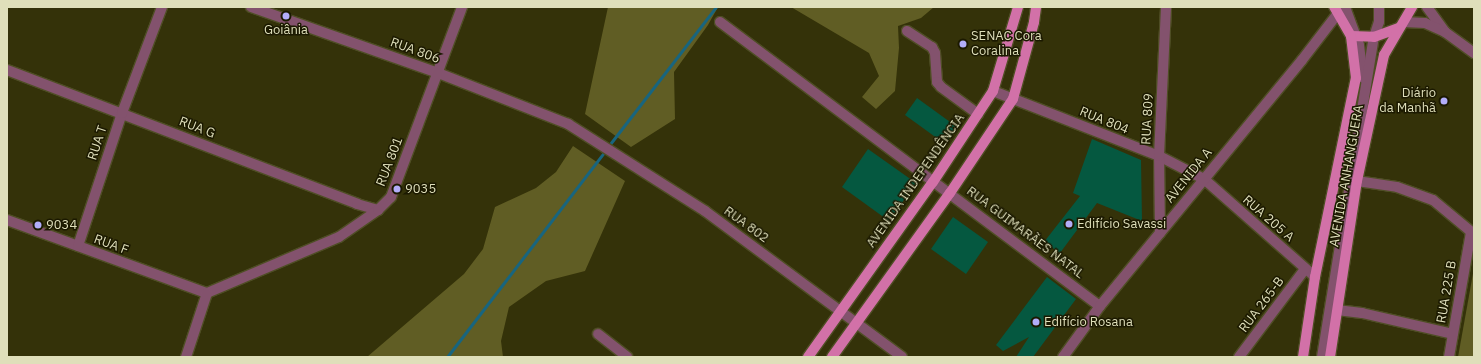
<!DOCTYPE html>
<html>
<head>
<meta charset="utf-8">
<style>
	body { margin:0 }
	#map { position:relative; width:1481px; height:364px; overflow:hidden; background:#343209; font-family:"IBM Plex Sans",sans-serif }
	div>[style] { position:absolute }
	.green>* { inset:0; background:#605d24 }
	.stream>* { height:3px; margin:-1.5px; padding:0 1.5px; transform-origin:1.5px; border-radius:1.5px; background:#18657f }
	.building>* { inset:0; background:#055840 }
	.roads { filter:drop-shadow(1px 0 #4f4e25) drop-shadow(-1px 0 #4f4e25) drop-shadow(0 1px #4f4e25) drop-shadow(0 -1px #4f4e25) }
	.minor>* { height:10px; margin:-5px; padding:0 5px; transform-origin:5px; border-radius:5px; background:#83526d }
	.major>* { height:10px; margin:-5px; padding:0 5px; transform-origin:5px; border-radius:5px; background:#d271a8 }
	.dots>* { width:11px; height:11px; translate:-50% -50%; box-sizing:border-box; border:2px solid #1b1900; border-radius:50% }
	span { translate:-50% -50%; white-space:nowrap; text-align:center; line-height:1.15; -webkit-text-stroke:3px #1b1900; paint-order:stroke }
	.poi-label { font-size:13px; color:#dfdfba }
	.left { translate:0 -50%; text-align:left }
	.right { translate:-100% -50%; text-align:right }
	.street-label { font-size:13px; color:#dfdfba }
	.frame { position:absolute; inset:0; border:8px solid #dfdfba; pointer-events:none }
</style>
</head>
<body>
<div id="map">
	<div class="green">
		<i style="clip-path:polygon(608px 7px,718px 7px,708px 25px,674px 72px,675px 119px,631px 147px,585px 114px)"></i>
		<i style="clip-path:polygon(791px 7px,934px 7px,921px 18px,898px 26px,899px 48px,895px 91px,876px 109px,862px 97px,879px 76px,869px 53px)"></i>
		<i style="clip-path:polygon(573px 146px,625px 181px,585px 271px,546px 281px,509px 307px,501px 341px,503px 357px,367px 357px,464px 274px,483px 249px,495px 207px,536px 188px,556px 172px)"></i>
		<i style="clip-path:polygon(1474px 268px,1474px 357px,1458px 357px)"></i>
	</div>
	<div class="stream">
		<i style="left:610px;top:144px;width:173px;rotate:-52.3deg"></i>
		<i style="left:447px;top:357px;width:256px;rotate:-52.5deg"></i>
	</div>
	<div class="building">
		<i style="clip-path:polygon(917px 98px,957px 127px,945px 144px,905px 115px)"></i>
		<i style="clip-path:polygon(1092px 139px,1141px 160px,1142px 221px,1097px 203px,1060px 253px,1044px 242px,1080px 196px,1073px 193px)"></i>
		<i style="clip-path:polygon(868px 149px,916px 183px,889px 221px,842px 187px)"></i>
		<i style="clip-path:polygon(953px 217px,988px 242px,966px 274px,931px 249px)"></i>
		<i style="clip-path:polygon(1047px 277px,1076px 299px,1033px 357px,1016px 357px,1029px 337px,1003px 351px,996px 345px)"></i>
	</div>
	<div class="roads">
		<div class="minor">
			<i style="left:251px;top:7px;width:198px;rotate:19.4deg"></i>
			<i style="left:438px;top:73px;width:140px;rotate:21.4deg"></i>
			<i style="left:568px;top:124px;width:162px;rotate:32.4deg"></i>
			<i style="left:705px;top:211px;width:245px;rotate:36.5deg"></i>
			<i style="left:1345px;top:7px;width:40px;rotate:69.8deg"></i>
			<i style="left:1359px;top:45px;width:33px;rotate:83deg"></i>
			<i style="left:1427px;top:7px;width:31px;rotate:54deg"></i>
			<i style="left:720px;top:22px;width:474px;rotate:36.8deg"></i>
			<i style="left:1404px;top:22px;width:21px;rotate:3deg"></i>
			<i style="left:1425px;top:23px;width:22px;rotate:24deg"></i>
			<i style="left:1445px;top:32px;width:36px;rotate:36deg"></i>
			<i style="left:907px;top:31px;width:30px;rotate:33deg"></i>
			<i style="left:932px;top:47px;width:7px;rotate:63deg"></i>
			<i style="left:935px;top:53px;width:29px;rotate:86deg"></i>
			<i style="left:937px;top:82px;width:6px;rotate:51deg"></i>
			<i style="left:941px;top:87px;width:46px;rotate:36.1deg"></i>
			<i style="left:7px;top:70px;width:375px;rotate:20.9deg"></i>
			<i style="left:357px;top:204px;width:22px;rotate:16deg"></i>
			<i style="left:993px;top:91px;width:178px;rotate:21.4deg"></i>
			<i style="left:1159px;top:156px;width:51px;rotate:27.1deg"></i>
			<i style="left:1204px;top:179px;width:148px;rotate:41.4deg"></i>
			<i style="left:1357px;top:181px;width:40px;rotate:8.5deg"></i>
			<i style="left:1397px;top:187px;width:38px;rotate:20deg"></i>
			<i style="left:1433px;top:200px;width:53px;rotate:39.7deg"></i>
			<i style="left:7px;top:220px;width:213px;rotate:20.1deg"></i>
			<i style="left:1160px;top:233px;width:77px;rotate:-90.7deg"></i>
			<i style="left:1159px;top:156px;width:149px;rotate:-87.3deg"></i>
			<i style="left:78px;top:246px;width:140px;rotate:-71.7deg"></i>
			<i style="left:122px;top:113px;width:113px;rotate:-69.3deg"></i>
			<i style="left:207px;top:293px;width:143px;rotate:-23deg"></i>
			<i style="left:339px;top:237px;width:47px;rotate:-34.7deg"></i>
			<i style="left:378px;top:210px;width:18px;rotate:-45deg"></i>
			<i style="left:391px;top:197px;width:203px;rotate:-69.5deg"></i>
			<i style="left:1337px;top:310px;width:25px;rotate:7deg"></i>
			<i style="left:1362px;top:313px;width:93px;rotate:13deg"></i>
			<i style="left:598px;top:334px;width:37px;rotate:38deg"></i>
			<i style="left:186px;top:357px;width:67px;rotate:-71.8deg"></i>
			<i style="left:1063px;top:357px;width:63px;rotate:-54deg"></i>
			<i style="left:1100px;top:306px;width:318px;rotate:-50.6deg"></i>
			<i style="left:1302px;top:60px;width:59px;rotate:-52.5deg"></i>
			<i style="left:1239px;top:357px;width:110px;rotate:-53.1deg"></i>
			<i style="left:1322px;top:357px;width:324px;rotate:-80.8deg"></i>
			<i style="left:1374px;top:37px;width:16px;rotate:-72deg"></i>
			<i style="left:1379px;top:22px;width:15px;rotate:-90deg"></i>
			<i style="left:1449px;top:357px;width:127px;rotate:-80deg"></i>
		</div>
		<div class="major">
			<i style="left:1351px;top:36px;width:23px;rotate:2deg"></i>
			<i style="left:1374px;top:37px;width:27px;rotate:-20deg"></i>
			<i style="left:808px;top:357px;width:215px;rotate:-54.5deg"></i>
			<i style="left:933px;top:182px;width:109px;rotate:-56.6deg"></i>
			<i style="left:993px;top:91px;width:88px;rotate:-73.4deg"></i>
			<i style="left:832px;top:357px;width:202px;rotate:-54.3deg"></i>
			<i style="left:950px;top:193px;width:113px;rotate:-56.2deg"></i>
			<i style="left:1013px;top:99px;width:80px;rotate:-74.7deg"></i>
			<i style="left:1034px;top:22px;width:15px;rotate:-82deg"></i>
			<i style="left:1303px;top:357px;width:81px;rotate:-81.5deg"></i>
			<i style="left:1315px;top:277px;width:203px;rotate:-78.4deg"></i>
			<i style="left:1356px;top:78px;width:42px;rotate:-96.8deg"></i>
			<i style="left:1351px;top:36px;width:34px;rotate:-120deg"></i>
			<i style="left:1330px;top:357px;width:178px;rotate:-81.3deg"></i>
			<i style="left:1357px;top:181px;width:129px;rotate:-77.9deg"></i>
			<i style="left:1384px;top:55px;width:56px;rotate:-59.7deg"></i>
		</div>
	</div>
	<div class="dots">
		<i style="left:286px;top:16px;background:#b2adf9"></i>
		<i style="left:963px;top:44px;background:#b2adf9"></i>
		<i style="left:1444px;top:101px;background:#b2adf9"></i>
		<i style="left:397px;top:189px;background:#b2adf9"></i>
		<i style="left:1069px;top:224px;background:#b2adf9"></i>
		<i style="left:38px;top:225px;background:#b2adf9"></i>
		<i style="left:1036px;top:322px;background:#b2adf9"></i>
	</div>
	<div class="poi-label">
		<span style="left:286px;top:30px">Goiânia</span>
		<span class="left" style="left:971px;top:44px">SENAC Cora<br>Coralina</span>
		<span class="right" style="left:1436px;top:101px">Diário<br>da Manhã</span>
		<span class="left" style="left:405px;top:189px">9035</span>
		<span class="left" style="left:1077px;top:224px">Edifício Savassi</span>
		<span class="left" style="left:46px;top:225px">9034</span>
		<span class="left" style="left:1044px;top:322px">Edifício Rosana</span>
	</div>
	<div class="street-label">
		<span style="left:415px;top:51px;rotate:20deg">RUA 806</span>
		<span style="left:1148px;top:119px;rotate:-87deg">RUA 809</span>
		<span style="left:1104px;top:121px;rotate:22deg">RUA 804</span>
		<span style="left:197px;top:128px;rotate:21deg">RUA G</span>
		<span style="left:98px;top:143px;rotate:-72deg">RUA T</span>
		<span style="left:390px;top:162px;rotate:-69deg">RUA 801</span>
		<span style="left:1189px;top:176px;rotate:-51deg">AVENIDA A</span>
		<span style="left:1347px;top:176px;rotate:-80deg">AVENIDA ANHANGUERA</span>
		<span style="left:916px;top:181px;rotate:-55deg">AVENIDA INDEPENDÊNCIA</span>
		<span style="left:1268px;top:219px;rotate:41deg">RUA 205 A</span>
		<span style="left:746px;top:225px;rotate:36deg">RUA 802</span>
		<span style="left:1025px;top:233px;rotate:37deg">RUA GUIMARÃES NATAL</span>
		<span style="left:111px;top:245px;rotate:20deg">RUA F</span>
		<span style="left:1447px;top:292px;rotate:-80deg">RUA 225 B</span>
		<span style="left:1262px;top:305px;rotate:-53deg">RUA 265-B</span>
	</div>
	<div class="frame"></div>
</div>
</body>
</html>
